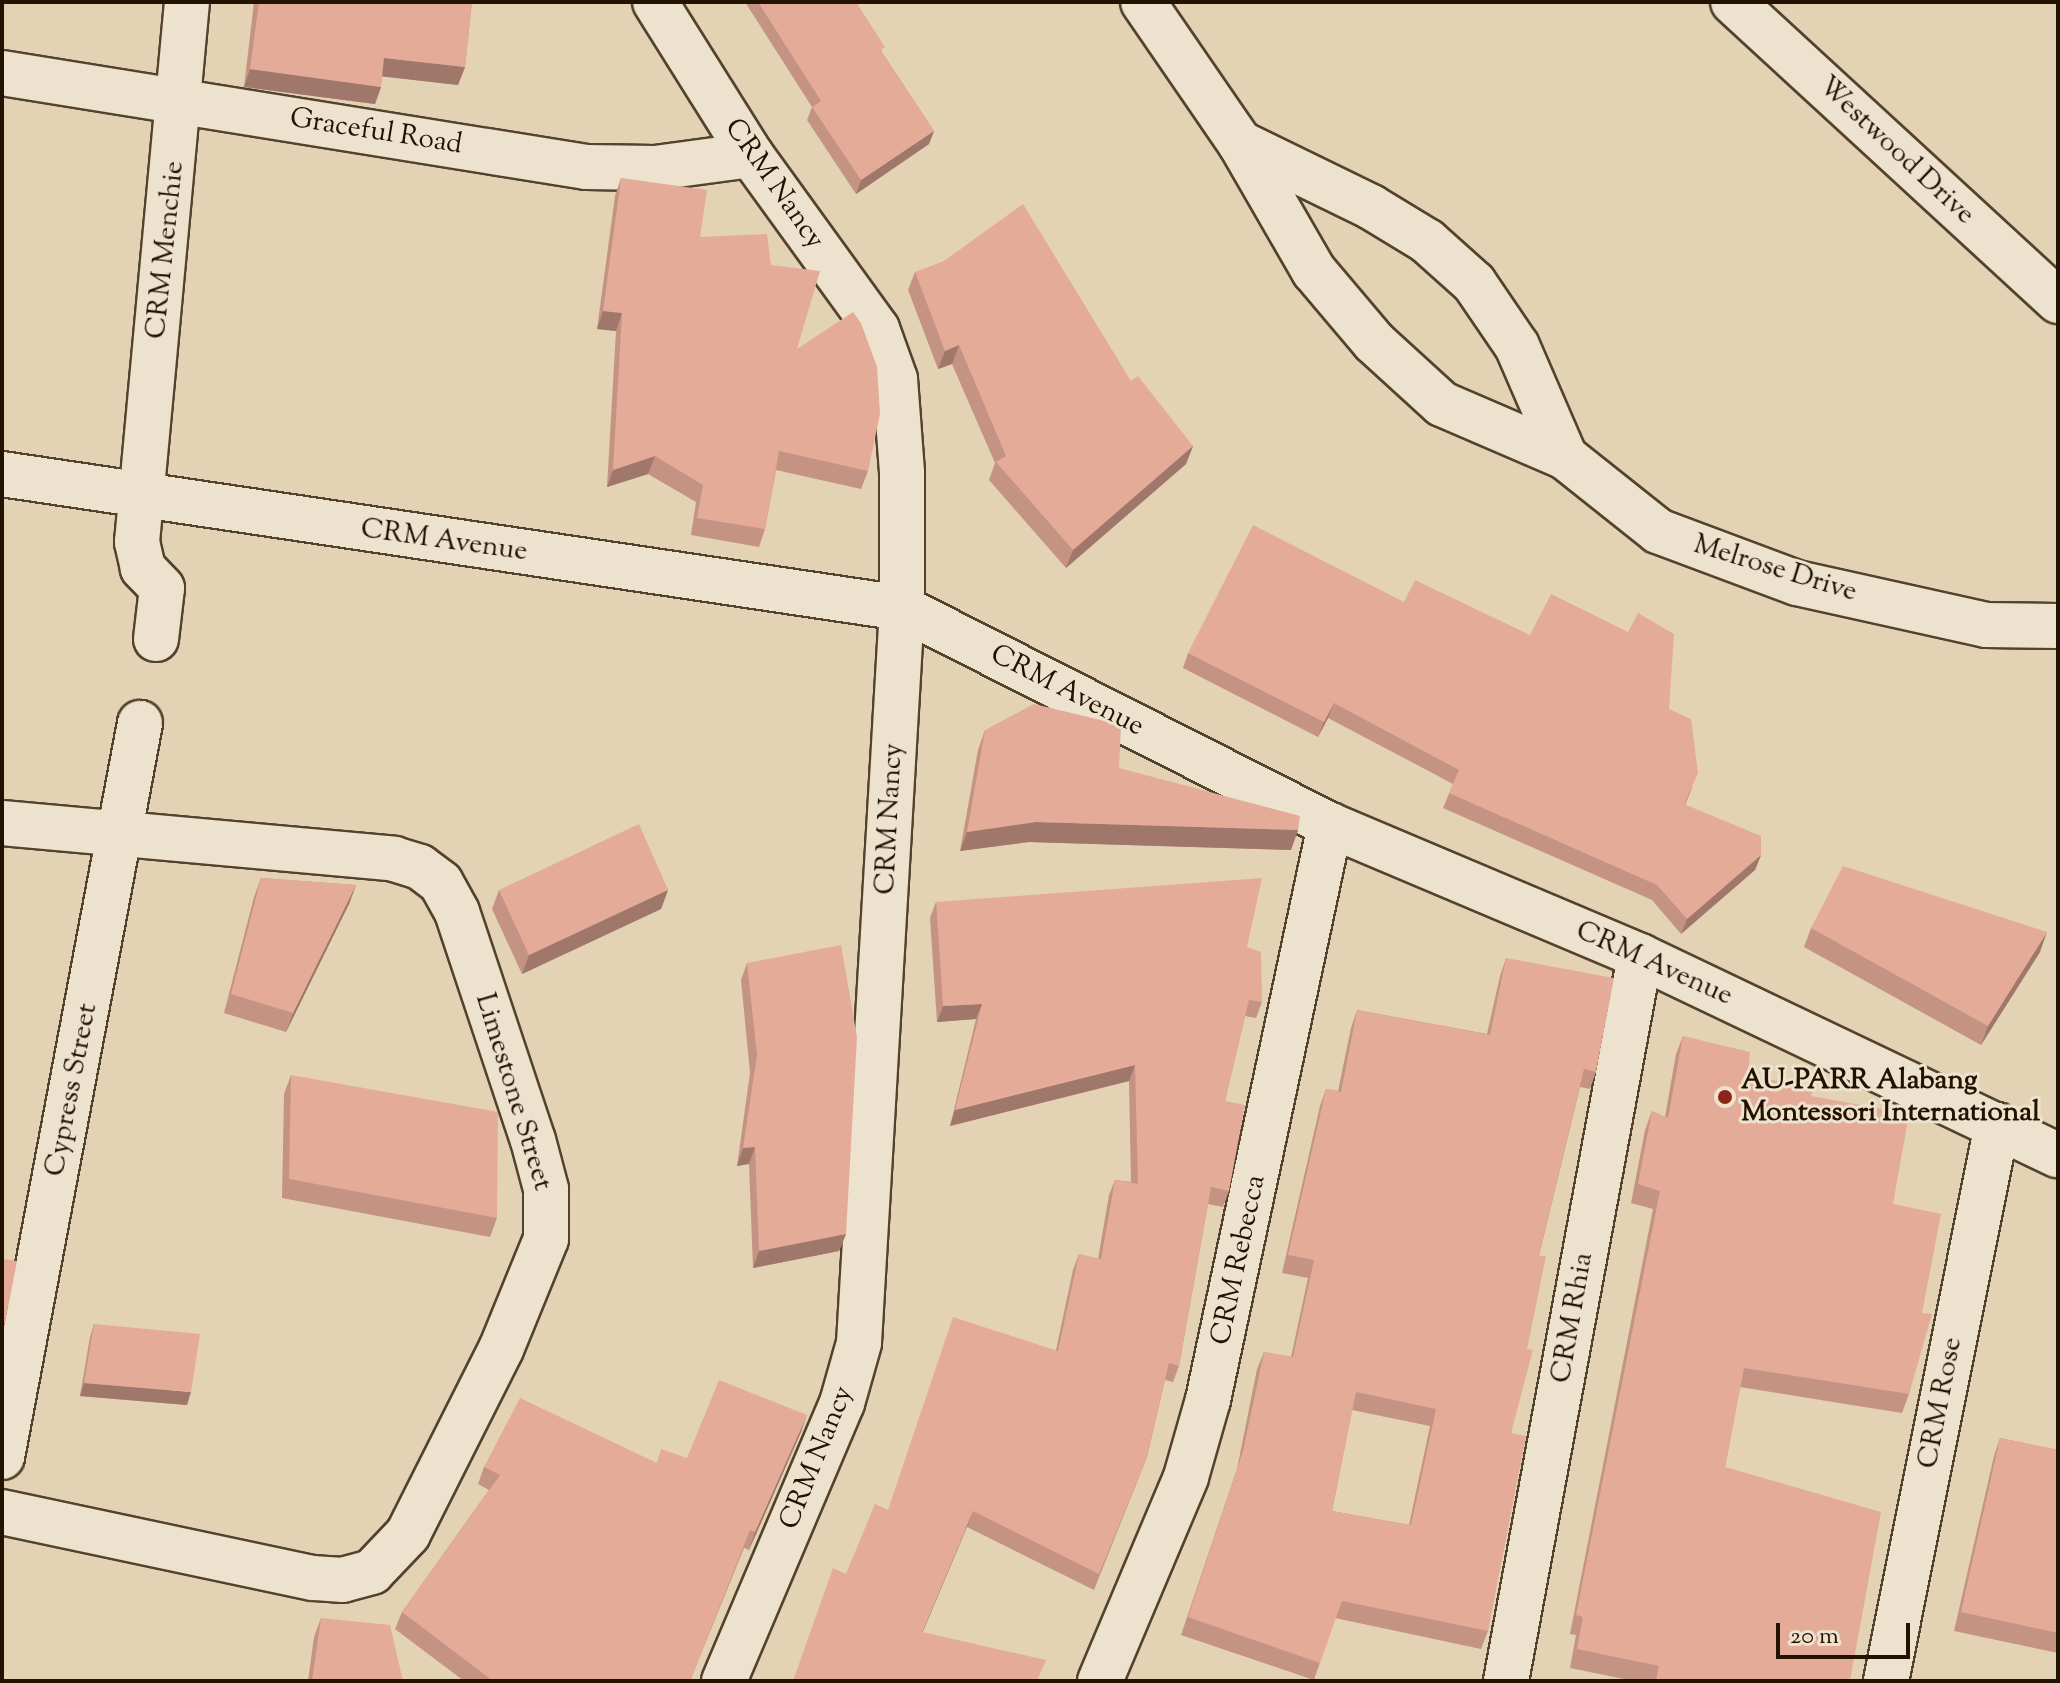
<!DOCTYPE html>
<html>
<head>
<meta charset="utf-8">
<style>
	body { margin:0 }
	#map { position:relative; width:2060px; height:1683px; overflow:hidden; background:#e3d2b3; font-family:"Sorts Mill Goudy",serif }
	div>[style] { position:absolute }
	.roads { filter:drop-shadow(2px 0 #53422d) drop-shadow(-2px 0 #53422d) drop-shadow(0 2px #53422d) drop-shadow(0 -2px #53422d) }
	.minor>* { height:44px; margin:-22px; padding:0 22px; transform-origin:22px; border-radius:22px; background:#ede2ce }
	.wall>* { inset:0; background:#c49384 }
	.shaded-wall>* { inset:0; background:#a0786b }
	.building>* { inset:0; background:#e4ab99 }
	.dots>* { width:22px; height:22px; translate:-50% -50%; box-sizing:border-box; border:4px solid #ede2ce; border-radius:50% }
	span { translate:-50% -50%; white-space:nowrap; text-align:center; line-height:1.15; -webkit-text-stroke:6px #ede2ce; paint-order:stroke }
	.street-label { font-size:28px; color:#231200 }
	.poi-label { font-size:28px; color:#231200; font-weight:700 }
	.left { translate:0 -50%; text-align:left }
	.frame { position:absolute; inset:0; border:4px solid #231200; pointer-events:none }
	.scale { position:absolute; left:1776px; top:1623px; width:134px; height:36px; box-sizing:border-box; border:4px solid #231200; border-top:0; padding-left:10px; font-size:24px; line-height:28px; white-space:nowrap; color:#231200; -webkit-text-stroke:6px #ede2ce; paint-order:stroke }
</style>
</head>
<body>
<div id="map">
	<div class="roads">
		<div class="minor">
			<i style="left:655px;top:2px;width:181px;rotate:57.9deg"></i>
			<i style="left:751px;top:155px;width:215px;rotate:54.1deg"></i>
			<i style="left:877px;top:329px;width:53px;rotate:70.2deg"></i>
			<i style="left:895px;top:379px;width:94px;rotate:85.7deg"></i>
			<i style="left:902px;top:473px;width:135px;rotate:90deg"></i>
			<i style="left:902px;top:608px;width:736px;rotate:93.35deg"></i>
			<i style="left:859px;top:1343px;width:62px;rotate:105.8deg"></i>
			<i style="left:842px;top:1403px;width:302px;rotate:113deg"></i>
			<i style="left:1143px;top:2px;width:171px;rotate:55.5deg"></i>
			<i style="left:1240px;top:143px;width:148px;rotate:60deg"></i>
			<i style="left:1314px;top:271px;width:93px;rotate:49.8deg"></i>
			<i style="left:1374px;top:342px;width:92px;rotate:42.4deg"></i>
			<i style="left:1442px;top:404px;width:134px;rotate:23.3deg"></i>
			<i style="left:1565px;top:457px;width:119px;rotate:38.5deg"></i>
			<i style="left:1658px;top:531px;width:148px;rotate:20.5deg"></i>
			<i style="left:1797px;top:583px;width:194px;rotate:12.5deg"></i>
			<i style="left:1986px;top:625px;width:72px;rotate:0.8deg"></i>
			<i style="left:1733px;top:2px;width:442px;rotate:42.6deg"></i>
			<i style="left:2px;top:73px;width:592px;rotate:9.14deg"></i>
			<i style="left:586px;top:167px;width:69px;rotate:0.8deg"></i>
			<i style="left:655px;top:168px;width:97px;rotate:-7.7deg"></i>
			<i style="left:1240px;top:143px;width:146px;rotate:26deg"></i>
			<i style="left:1371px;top:207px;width:66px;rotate:31.3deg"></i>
			<i style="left:1427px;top:241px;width:63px;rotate:41.8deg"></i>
			<i style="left:1474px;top:283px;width:76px;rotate:55.7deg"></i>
			<i style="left:1517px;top:346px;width:121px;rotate:66.6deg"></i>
			<i style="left:2px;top:474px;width:910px;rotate:8.47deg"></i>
			<i style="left:902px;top:608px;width:480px;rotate:26.9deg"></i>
			<i style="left:1330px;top:825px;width:337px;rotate:22.9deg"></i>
			<i style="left:1640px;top:956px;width:463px;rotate:25.5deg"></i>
			<i style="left:156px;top:639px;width:51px;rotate:-83.3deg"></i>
			<i style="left:162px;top:588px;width:28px;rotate:-134deg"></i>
			<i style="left:143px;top:568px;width:27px;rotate:-103deg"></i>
			<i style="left:137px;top:542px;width:542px;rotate:-84.71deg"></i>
			<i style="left:2px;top:823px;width:394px;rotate:5.2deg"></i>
			<i style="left:394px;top:859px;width:27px;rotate:17deg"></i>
			<i style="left:420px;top:867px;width:26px;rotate:37deg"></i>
			<i style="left:441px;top:883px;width:33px;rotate:61deg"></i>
			<i style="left:457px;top:912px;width:240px;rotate:71.6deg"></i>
			<i style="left:533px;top:1140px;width:51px;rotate:75.1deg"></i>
			<i style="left:546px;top:1189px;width:50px;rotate:90deg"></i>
			<i style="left:546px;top:1239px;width:119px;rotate:112.2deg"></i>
			<i style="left:501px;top:1349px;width:207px;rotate:116.7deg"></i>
			<i style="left:408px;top:1534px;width:52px;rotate:133.5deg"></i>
			<i style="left:372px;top:1572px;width:30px;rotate:165deg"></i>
			<i style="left:343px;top:1580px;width:31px;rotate:-176deg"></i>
			<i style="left:312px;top:1578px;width:317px;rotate:-168deg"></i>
			<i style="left:2px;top:1457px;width:747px;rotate:-79.35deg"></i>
			<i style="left:1100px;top:1681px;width:221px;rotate:-67.1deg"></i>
			<i style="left:1186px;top:1477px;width:80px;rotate:-74.1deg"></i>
			<i style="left:1208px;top:1400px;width:588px;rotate:-78.02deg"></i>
			<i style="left:1506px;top:1681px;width:737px;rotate:-79.53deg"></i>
			<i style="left:1886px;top:1681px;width:567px;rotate:-78.71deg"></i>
		</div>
	</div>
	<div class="wall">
		<i style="clip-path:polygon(254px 2px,472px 2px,465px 67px,458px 85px,382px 76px,381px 87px,375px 104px,244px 87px)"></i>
		<i style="clip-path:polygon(745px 2px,856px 2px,883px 54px,934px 131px,929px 144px,856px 194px,807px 120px,812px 107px)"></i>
		<i style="clip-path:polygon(621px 178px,700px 237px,771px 265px,797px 349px,868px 471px,861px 489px,776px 470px,765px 529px,759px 547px,691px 535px,696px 502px,648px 474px,607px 487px,616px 331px,597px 329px,615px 196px)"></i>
		<i style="clip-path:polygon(915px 272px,1131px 381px,1193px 446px,1186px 464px,1066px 568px,989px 480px,995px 463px,952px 364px,938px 369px,908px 290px)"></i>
		<i style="clip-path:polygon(1404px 602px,1669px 709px,1692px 788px,1685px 805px,1761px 855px,1755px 870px,1681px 934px,1652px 900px,1443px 808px,1453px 784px,1328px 718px,1318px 737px,1183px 668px,1188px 653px)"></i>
		<i style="clip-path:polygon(985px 730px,1298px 830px,1291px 850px,1029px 842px,960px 851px,978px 750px)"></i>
		<i style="clip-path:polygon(261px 878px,356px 885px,349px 904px,286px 1032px,224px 1013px,254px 897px)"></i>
		<i style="clip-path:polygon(499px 890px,668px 890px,661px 909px,522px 974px,492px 909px)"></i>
		<i style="clip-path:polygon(936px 902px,1247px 947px,1262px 1002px,1256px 1018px,1245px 1016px,1225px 1101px,1229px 1191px,1223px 1207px,1208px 1204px,1179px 1366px,1173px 1382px,1165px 1380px,1147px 1457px,1094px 1590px,967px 1527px,793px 1681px,846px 1574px,888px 1510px,1056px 1350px,1073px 1270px,1079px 1254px,1098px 1259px,1109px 1195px,1115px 1180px,1131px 1182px,1129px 1081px,950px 1126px,976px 1019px,937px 1022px,930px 918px)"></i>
		<i style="clip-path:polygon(1811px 928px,2040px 952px,1981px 1045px,1804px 947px)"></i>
		<i style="clip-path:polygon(evenodd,1506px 958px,1596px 1072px,1590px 1089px,1580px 1087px,1539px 1256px,1511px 1433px,1488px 1631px,1481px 1649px,1335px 1618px,1314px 1680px,1181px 1635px,1237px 1469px,1257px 1369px,1264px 1352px,1291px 1357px,1308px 1278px,1282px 1273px,1320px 1106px,1326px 1089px,1338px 1091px,1351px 1028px,1357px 1010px,1487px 1034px,1500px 976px,1506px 958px,1352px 1410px,1430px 1426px,1409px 1525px,1332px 1511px,1352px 1410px)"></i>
		<i style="clip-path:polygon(747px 963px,846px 1234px,839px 1251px,753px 1268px,749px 1164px,737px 1166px,750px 1073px,741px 980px)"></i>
		<i style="clip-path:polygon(1683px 1036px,1748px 1076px,1811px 1096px,1893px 1204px,1922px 1313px,1909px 1394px,1902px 1413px,1740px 1387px,1725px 1467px,1850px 1681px,1634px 1681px,1570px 1668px,1576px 1635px,1570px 1634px,1653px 1209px,1631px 1203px,1645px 1130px,1652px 1111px,1665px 1117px,1676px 1054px)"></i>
		<i style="clip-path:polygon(291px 1075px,497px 1218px,490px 1237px,282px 1198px,284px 1094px)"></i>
		<i style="clip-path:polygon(94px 1324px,187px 1405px,80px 1396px,90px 1337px)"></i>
		<i style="clip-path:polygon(801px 1432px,749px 1550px,744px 1548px,690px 1681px,464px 1681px,395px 1629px,402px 1612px,489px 1490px,478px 1484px,484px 1467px,656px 1463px,687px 1458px)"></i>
		<i style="clip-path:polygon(2000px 1438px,2058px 1450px,2058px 1653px,1954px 1631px,1994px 1456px)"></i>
		<i style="clip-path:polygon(321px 1618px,403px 1681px,308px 1681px,314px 1637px)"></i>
	</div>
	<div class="shaded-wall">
		<i style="clip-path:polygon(384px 58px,465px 67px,458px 85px,378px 76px)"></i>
		<i style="clip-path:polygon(250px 69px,381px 87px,375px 104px,244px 87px)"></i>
		<i style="clip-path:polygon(934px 131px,929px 144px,856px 194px,861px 180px)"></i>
		<i style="clip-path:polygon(603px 311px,622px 313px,616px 331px,597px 329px)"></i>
		<i style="clip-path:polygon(959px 345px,952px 364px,938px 369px,945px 351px)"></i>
		<i style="clip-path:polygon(1193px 446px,1186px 464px,1066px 568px,1073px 550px)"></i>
		<i style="clip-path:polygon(655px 456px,648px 474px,607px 487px,613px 470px)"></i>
		<i style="clip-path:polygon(1334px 703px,1328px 718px,1318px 737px,1324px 722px)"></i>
		<i style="clip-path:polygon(1036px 822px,1298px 830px,1291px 850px,1029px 842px,960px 851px,967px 832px)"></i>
		<i style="clip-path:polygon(1761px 855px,1755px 870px,1681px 934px,1687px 919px)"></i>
		<i style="clip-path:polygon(356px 885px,349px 904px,286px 1032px,293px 1013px)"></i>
		<i style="clip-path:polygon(668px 890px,661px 909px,522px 974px,529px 955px)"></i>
		<i style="clip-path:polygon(2047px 932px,2040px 952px,1981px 1045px,1988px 1026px)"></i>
		<i style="clip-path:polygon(982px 1004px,976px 1019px,937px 1022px,943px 1006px)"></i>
		<i style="clip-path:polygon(1135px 1065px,1129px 1081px,950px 1126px,955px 1110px)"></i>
		<i style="clip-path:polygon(755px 1147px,749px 1164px,737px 1166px,743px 1148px)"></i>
		<i style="clip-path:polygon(846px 1234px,839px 1251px,753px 1268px,759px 1251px)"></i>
		<i style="clip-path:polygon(84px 1383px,191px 1392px,187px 1405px,80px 1396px)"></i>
		<i style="clip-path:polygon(807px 1415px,801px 1432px,749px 1550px,755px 1532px)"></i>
		<i style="clip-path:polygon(973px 1511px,967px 1527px,916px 1648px,922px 1632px)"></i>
	</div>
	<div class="building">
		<i style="clip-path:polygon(259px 2px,472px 2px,465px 67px,384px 58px,381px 87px,250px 69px)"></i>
		<i style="clip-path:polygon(758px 2px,856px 2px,885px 47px,880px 50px,934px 131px,861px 180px,812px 107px,821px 101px)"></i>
		<i style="clip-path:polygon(621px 178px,707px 190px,700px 237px,767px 234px,771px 265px,820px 271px,797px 349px,853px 312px,861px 323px,877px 367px,880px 414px,868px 471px,779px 451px,765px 529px,697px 518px,703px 485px,655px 456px,613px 470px,622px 313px,603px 311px)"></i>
		<i style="clip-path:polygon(1023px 204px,1131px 381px,1138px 376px,1193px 446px,1073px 550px,996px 462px,1006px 456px,959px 345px,945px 351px,915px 272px,944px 261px)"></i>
		<i style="clip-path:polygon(1253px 525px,1404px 602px,1415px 580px,1530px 635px,1551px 594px,1628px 632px,1638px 613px,1674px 634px,1669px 709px,1691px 719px,1698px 773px,1684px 804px,1761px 836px,1761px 855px,1687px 919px,1657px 885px,1449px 793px,1459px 770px,1334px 703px,1324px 722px,1188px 653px)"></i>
		<i style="clip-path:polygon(1034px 704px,1121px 725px,1119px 768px,1300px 816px,1298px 830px,1036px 822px,967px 832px,985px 730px)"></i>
		<i style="clip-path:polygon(639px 824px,668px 890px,529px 955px,499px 890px)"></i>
		<i style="clip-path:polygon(1843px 866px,2047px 932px,1988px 1026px,1811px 928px)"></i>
		<i style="clip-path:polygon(261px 878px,356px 885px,293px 1013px,231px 994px)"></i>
		<i style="clip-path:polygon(1262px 878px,1247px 947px,1261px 952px,1262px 1002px,1249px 1000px,1225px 1101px,1245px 1105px,1229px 1191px,1211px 1187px,1179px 1366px,1169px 1363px,1147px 1457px,1099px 1574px,973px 1511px,922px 1632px,1046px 1660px,1037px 1681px,793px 1681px,833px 1568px,846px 1574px,875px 1504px,888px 1510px,953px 1317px,1058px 1351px,1079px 1254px,1101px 1259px,1115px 1180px,1138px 1184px,1135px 1065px,955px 1110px,982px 1004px,943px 1006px,936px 902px)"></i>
		<i style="clip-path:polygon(841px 945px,857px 1037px,846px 1234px,759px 1251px,755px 1147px,743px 1148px,757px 1055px,747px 963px)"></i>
		<i style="clip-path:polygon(evenodd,1506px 958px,1614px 978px,1596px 1072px,1584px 1069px,1539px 1256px,1546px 1256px,1527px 1349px,1533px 1350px,1511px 1433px,1526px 1436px,1488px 1631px,1342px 1601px,1320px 1663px,1188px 1617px,1243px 1451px,1264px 1352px,1293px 1357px,1314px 1260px,1288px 1255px,1326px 1089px,1341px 1092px,1357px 1010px,1490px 1035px,1506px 958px,1356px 1392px,1436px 1409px,1411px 1525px,1332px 1511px,1356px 1392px)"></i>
		<i style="clip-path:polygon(1683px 1036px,1750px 1052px,1748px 1076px,1813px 1087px,1811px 1096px,1909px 1114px,1893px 1204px,1941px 1214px,1922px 1313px,1932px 1314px,1909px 1394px,1744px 1368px,1725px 1467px,1881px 1512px,1850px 1681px,1656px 1681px,1659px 1666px,1577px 1649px,1583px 1617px,1576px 1615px,1660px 1191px,1638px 1184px,1652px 1111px,1668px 1118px)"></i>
		<i style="clip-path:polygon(291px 1075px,498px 1112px,497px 1218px,289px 1179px)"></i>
		<i style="clip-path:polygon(2px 1259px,17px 1261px,2px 1338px)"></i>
		<i style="clip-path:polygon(94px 1324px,200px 1334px,191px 1392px,84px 1383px)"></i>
		<i style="clip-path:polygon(719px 1380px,807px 1415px,755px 1532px,750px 1530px,690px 1681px,493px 1681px,402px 1612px,500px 1475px,484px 1467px,520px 1398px,657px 1463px,661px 1449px,687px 1458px)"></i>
		<i style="clip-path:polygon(2000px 1438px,2058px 1450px,2058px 1633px,1961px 1612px)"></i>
		<i style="clip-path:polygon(321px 1618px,390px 1625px,403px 1681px,312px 1681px)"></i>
	</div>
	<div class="dots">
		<i style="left:1725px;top:1097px;background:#8f2418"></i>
	</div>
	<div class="street-label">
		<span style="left:376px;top:132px;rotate:9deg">Graceful Road</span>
		<span style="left:1896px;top:151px;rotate:43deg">Westwood Drive</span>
		<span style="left:774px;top:184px;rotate:55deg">CRM Nancy</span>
		<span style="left:166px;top:250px;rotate:-84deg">CRM Menchie</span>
		<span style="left:444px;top:541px;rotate:8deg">CRM Avenue</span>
		<span style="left:1775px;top:569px;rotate:17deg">Melrose Drive</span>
		<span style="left:1067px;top:691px;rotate:27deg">CRM Avenue</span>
		<span style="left:890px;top:819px;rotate:-87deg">CRM Nancy</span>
		<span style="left:1654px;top:964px;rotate:24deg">CRM Avenue</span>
		<span style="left:72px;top:1090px;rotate:-79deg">Cypress Street</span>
		<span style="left:513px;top:1092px;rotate:73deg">Limestone Street</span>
		<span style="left:1239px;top:1260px;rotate:-78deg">CRM Rebecca</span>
		<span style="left:1573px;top:1318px;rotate:-80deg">CRM Rhia</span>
		<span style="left:1941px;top:1403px;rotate:-79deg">CRM Rose</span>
		<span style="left:817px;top:1458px;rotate:-68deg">CRM Nancy</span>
	</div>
	<div class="poi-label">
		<span class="left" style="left:1741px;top:1097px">AU-PARR Alabang<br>Montessori International</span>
	</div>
	<div class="frame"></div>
	<div class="scale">20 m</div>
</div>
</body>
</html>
